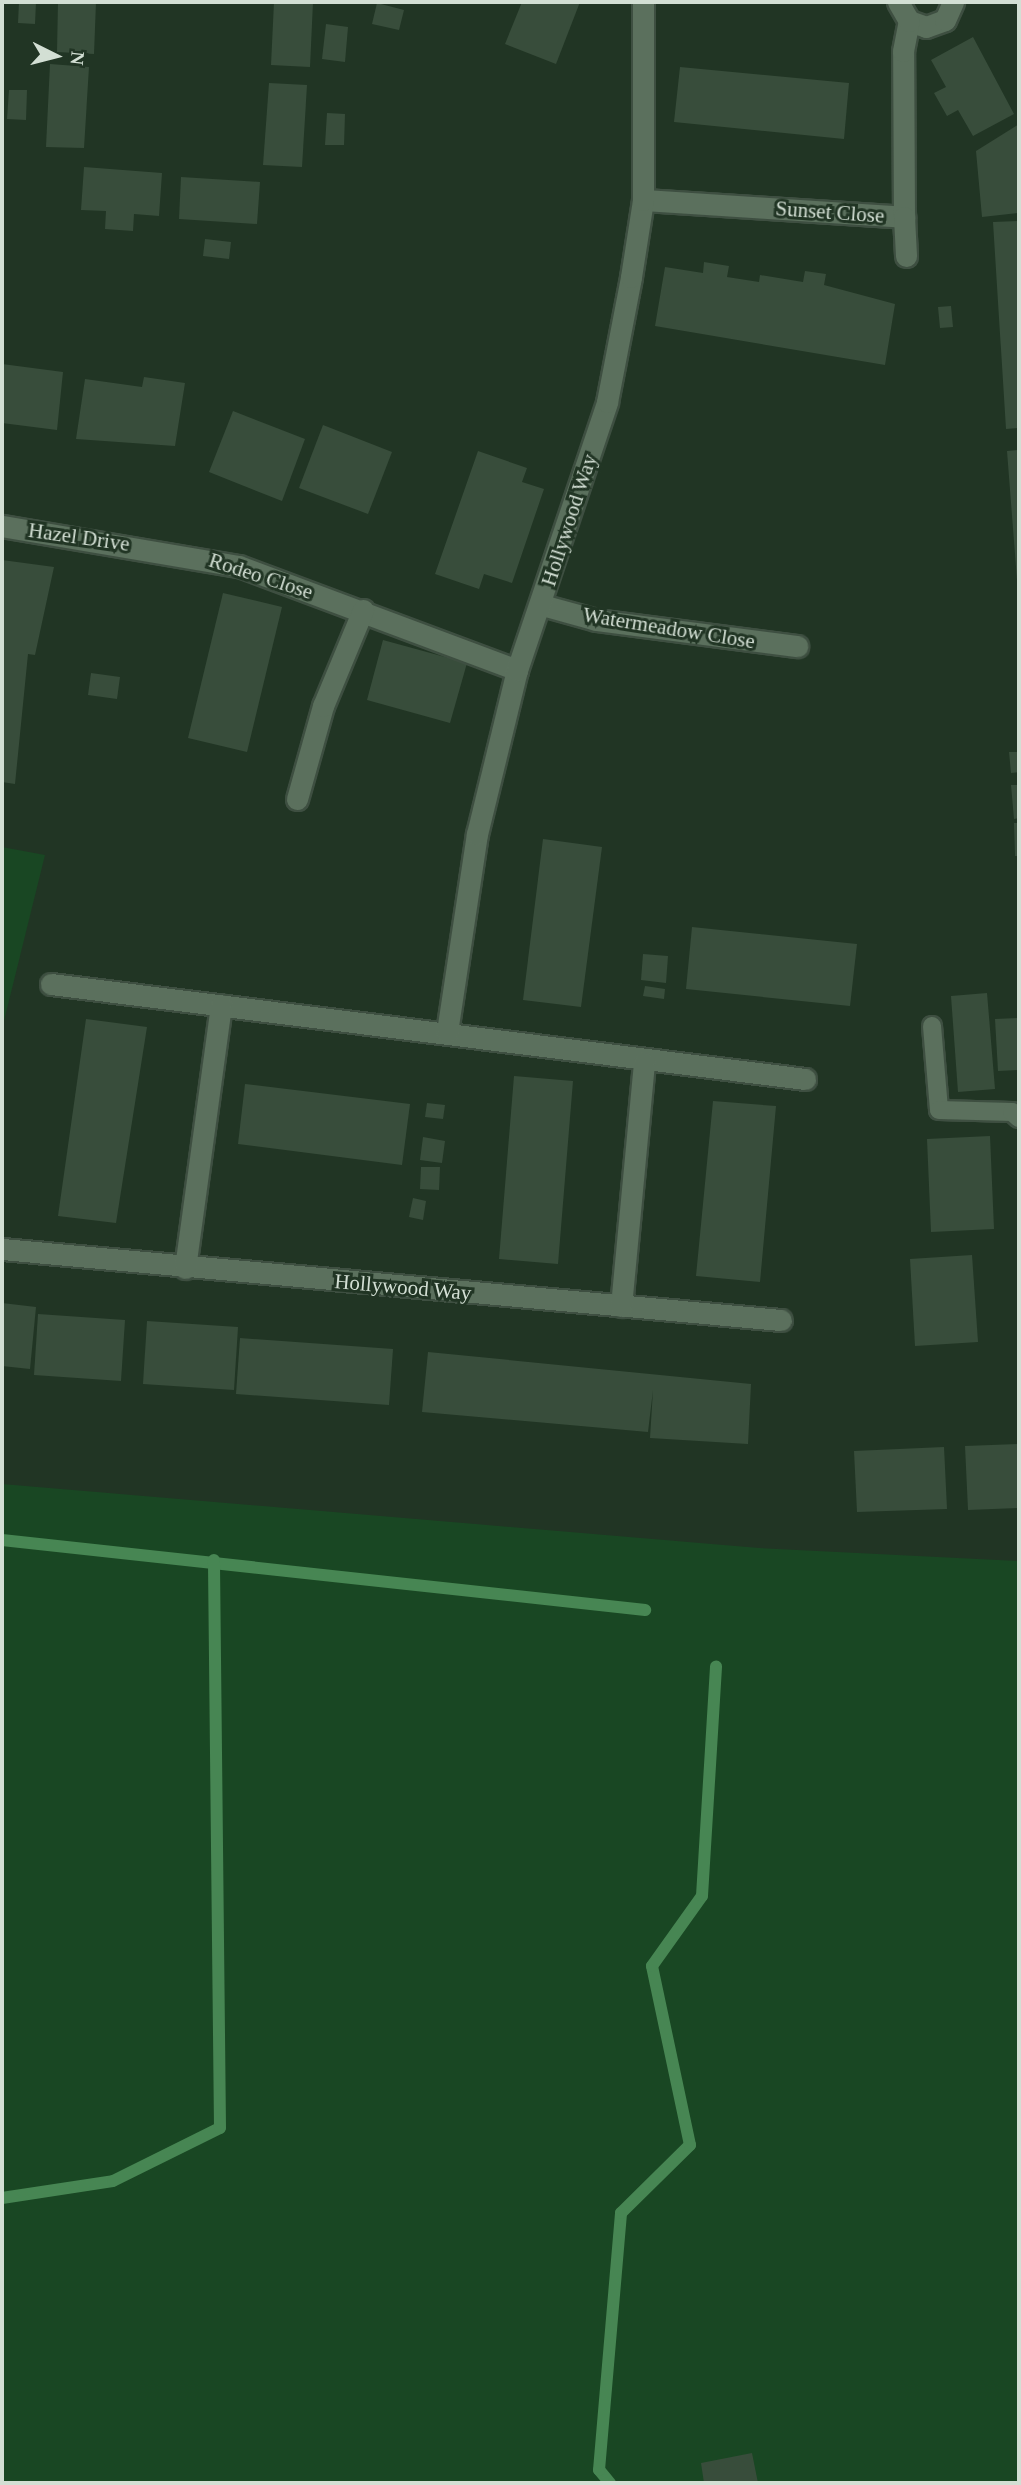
<!DOCTYPE html>
<html>
<head>
<meta charset="utf-8">
<style>
	body { margin:0 }
	#map { position:relative; width:1021px; height:2485px; overflow:hidden; background:#213524; font-family:"Times New Roman",serif }
	div>[style] { position:absolute }
	.green>* { inset:0; background:#194723 }
	.stream>* { height:12px; margin:-6px; padding:0 6px; transform-origin:6px; border-radius:6px; background:#478653 }
	.building>* { inset:0; background:#384d3b }
	.roads { filter:drop-shadow(2px 0 #3e4f41) drop-shadow(-2px 0 #3e4f41) drop-shadow(0 2px #3e4f41) drop-shadow(0 -2px #3e4f41) }
	.lane>* { height:18px; margin:-9px; padding:0 9px; transform-origin:9px; border-radius:9px; background:#5b705d }
	.street>* { height:21px; margin:-10.5px; padding:0 10.5px; transform-origin:10.5px; border-radius:10.5px; background:#5b705d }
	span { translate:-50% -50%; white-space:nowrap; text-align:center; line-height:1.15; -webkit-text-stroke:6px #213524; paint-order:stroke }
	.street-label { font-size:21px; color:#d3dfd4 }
	.frame { position:absolute; inset:0; border:4px solid #d3dfd4; pointer-events:none }
	.north { position:absolute; left:21px; top:21px; width:70px; height:70px; -webkit-text-stroke:5px #213524; paint-order:stroke; rotate:96deg; font-size:19px; font-weight:700; line-height:28px; text-align:center; color:#d3dfd4 }
	.north::after { content:''; display:block; margin:auto; width:24px; height:32px; background:#d3dfd4; clip-path:polygon(50% 0,100% 100%,50% 72%,0 100%) }
</style>
</head>
<body>
<div id="map">
	<div class="green">
		<i style="clip-path:polygon(2px 847px,45px 855px,2px 1029px)"></i>
		<i style="clip-path:polygon(2px 1484px,759px 1548px,1019px 1561px,1019px 2483px,2px 2483px)"></i>
	</div>
	<div class="stream">
		<i style="left:2px;top:1540px;width:647px;rotate:6.21deg"></i>
		<i style="left:2px;top:2198px;width:112px;rotate:-8.7deg"></i>
		<i style="left:113px;top:2181px;width:119px;rotate:-26.4deg"></i>
		<i style="left:220px;top:2128px;width:568px;rotate:-90.61deg"></i>
		<i style="left:610px;top:2483px;width:17px;rotate:-130deg"></i>
		<i style="left:599px;top:2470px;width:258px;rotate:-85.1deg"></i>
		<i style="left:621px;top:2213px;width:97px;rotate:-44.6deg"></i>
		<i style="left:690px;top:2145px;width:183px;rotate:-102deg"></i>
		<i style="left:652px;top:1966px;width:86px;rotate:-54.5deg"></i>
		<i style="left:702px;top:1896px;width:230px;rotate:-86.5deg"></i>
	</div>
	<div class="building">
		<i style="clip-path:polygon(19px 2px,36px 2px,35px 24px,18px 23px)"></i>
		<i style="clip-path:polygon(58px 2px,96px 2px,94px 54px,57px 52px)"></i>
		<i style="clip-path:polygon(274px 2px,313px 2px,310px 67px,271px 65px)"></i>
		<i style="clip-path:polygon(522px 2px,580px 2px,556px 64px,505px 44px)"></i>
		<i style="clip-path:polygon(377px 3px,404px 10px,399px 30px,372px 24px)"></i>
		<i style="clip-path:polygon(326px 24px,348px 27px,345px 62px,322px 59px)"></i>
		<i style="clip-path:polygon(973px 37px,1014px 114px,973px 136px,958px 110px,947px 116px,934px 93px,946px 87px,931px 60px)"></i>
		<i style="clip-path:polygon(50px 64px,89px 67px,84px 148px,46px 147px)"></i>
		<i style="clip-path:polygon(680px 67px,849px 83px,844px 139px,674px 122px)"></i>
		<i style="clip-path:polygon(269px 83px,307px 85px,302px 167px,263px 165px)"></i>
		<i style="clip-path:polygon(9px 90px,27px 90px,26px 120px,7px 119px)"></i>
		<i style="clip-path:polygon(327px 113px,345px 114px,344px 145px,325px 145px)"></i>
		<i style="clip-path:polygon(1019px 124px,1019px 213px,982px 217px,976px 151px)"></i>
		<i style="clip-path:polygon(84px 167px,162px 173px,159px 216px,134px 214px,133px 231px,105px 229px,106px 211px,81px 210px)"></i>
		<i style="clip-path:polygon(181px 177px,260px 182px,257px 224px,179px 219px)"></i>
		<i style="clip-path:polygon(1019px 221px,1019px 428px,1006px 429px,993px 222px)"></i>
		<i style="clip-path:polygon(205px 239px,231px 242px,229px 259px,203px 256px)"></i>
		<i style="clip-path:polygon(704px 262px,729px 266px,727px 277px,759px 282px,760px 275px,803px 282px,805px 271px,826px 274px,824px 285px,895px 304px,885px 365px,655px 326px,665px 267px,703px 273px)"></i>
		<i style="clip-path:polygon(951px 306px,953px 327px,940px 328px,938px 307px)"></i>
		<i style="clip-path:polygon(2px 364px,63px 372px,57px 430px,2px 423px)"></i>
		<i style="clip-path:polygon(144px 377px,185px 383px,175px 446px,76px 439px,85px 379px,142px 387px)"></i>
		<i style="clip-path:polygon(233px 411px,305px 439px,282px 501px,209px 472px)"></i>
		<i style="clip-path:polygon(323px 425px,392px 452px,368px 514px,299px 488px)"></i>
		<i style="clip-path:polygon(1019px 450px,1019px 580px,1017px 580px,1007px 451px)"></i>
		<i style="clip-path:polygon(478px 451px,527px 468px,522px 482px,544px 489px,512px 583px,484px 574px,479px 589px,435px 574px)"></i>
		<i style="clip-path:polygon(2px 560px,54px 567px,35px 655px,28px 654px,15px 784px,2px 782px)"></i>
		<i style="clip-path:polygon(223px 593px,282px 607px,247px 752px,188px 738px)"></i>
		<i style="clip-path:polygon(383px 640px,467px 663px,450px 723px,367px 700px)"></i>
		<i style="clip-path:polygon(91px 673px,120px 677px,117px 699px,88px 695px)"></i>
		<i style="clip-path:polygon(1009px 752px,1019px 752px,1019px 772px,1011px 773px)"></i>
		<i style="clip-path:polygon(1011px 785px,1019px 785px,1019px 818px,1014px 819px)"></i>
		<i style="clip-path:polygon(1014px 823px,1019px 823px,1019px 856px,1015px 856px)"></i>
		<i style="clip-path:polygon(543px 839px,602px 847px,581px 1007px,523px 1000px)"></i>
		<i style="clip-path:polygon(692px 927px,857px 944px,850px 1006px,686px 989px)"></i>
		<i style="clip-path:polygon(643px 954px,668px 956px,666px 983px,641px 980px)"></i>
		<i style="clip-path:polygon(645px 986px,665px 989px,664px 999px,643px 996px)"></i>
		<i style="clip-path:polygon(987px 993px,995px 1089px,958px 1092px,951px 996px)"></i>
		<i style="clip-path:polygon(1019px 1018px,1019px 1070px,998px 1071px,995px 1019px)"></i>
		<i style="clip-path:polygon(86px 1019px,147px 1027px,116px 1223px,58px 1216px)"></i>
		<i style="clip-path:polygon(514px 1076px,573px 1081px,558px 1264px,499px 1259px)"></i>
		<i style="clip-path:polygon(245px 1084px,410px 1104px,402px 1165px,238px 1144px)"></i>
		<i style="clip-path:polygon(713px 1101px,776px 1106px,760px 1282px,696px 1276px)"></i>
		<i style="clip-path:polygon(427px 1103px,445px 1105px,443px 1119px,425px 1117px)"></i>
		<i style="clip-path:polygon(990px 1136px,994px 1229px,931px 1232px,927px 1139px)"></i>
		<i style="clip-path:polygon(423px 1137px,445px 1141px,442px 1163px,420px 1160px)"></i>
		<i style="clip-path:polygon(421px 1167px,440px 1167px,439px 1190px,420px 1189px)"></i>
		<i style="clip-path:polygon(413px 1198px,426px 1201px,423px 1220px,409px 1217px)"></i>
		<i style="clip-path:polygon(972px 1255px,978px 1342px,915px 1346px,910px 1259px)"></i>
		<i style="clip-path:polygon(2px 1303px,36px 1307px,30px 1369px,2px 1366px)"></i>
		<i style="clip-path:polygon(38px 1314px,125px 1320px,121px 1381px,34px 1375px)"></i>
		<i style="clip-path:polygon(147px 1321px,238px 1327px,234px 1390px,143px 1384px)"></i>
		<i style="clip-path:polygon(240px 1338px,393px 1349px,389px 1405px,236px 1394px)"></i>
		<i style="clip-path:polygon(428px 1352px,751px 1384px,748px 1444px,650px 1438px,653px 1390px,648px 1432px,422px 1412px)"></i>
		<i style="clip-path:polygon(1019px 1444px,1019px 1508px,968px 1510px,965px 1446px)"></i>
		<i style="clip-path:polygon(944px 1447px,947px 1509px,857px 1512px,854px 1451px)"></i>
		<i style="clip-path:polygon(752px 2453px,758px 2483px,704px 2483px,701px 2463px)"></i>
	</div>
	<div class="roads">
		<div class="lane">
			<i style="left:932px;top:1026px;width:84px;rotate:85.2deg"></i>
			<i style="left:939px;top:1110px;width:73px;rotate:1.6deg"></i>
			<i style="left:1012px;top:1112px;width:9px;rotate:41deg"></i>
		</div>
		<div class="street">
			<i style="left:909px;top:21px;width:18px;rotate:19deg"></i>
			<i style="left:926px;top:27px;width:20px;rotate:-20deg"></i>
			<i style="left:945px;top:20px;width:20px;rotate:-66deg"></i>
			<i style="left:643px;top:200px;width:262px;rotate:3.7deg"></i>
			<i style="left:904px;top:217px;width:166px;rotate:-90.3deg"></i>
			<i style="left:903px;top:51px;width:31px;rotate:-79deg"></i>
			<i style="left:909px;top:21px;width:22px;rotate:-120deg"></i>
			<i style="left:904px;top:217px;width:39px;rotate:87deg"></i>
			<i style="left:2px;top:526px;width:240px;rotate:9.6deg"></i>
			<i style="left:239px;top:566px;width:297px;rotate:20.5deg"></i>
			<i style="left:542px;top:605px;width:56px;rotate:15.5deg"></i>
			<i style="left:596px;top:620px;width:203px;rotate:7.4deg"></i>
			<i style="left:297px;top:799px;width:97px;rotate:-74.4deg"></i>
			<i style="left:323px;top:706px;width:104px;rotate:-67.4deg"></i>
			<i style="left:51px;top:984px;width:760px;rotate:7.18deg"></i>
			<i style="left:447px;top:1032px;width:200px;rotate:-81.4deg"></i>
			<i style="left:477px;top:834px;width:169px;rotate:-76.3deg"></i>
			<i style="left:517px;top:670px;width:283px;rotate:-71.4deg"></i>
			<i style="left:607px;top:402px;width:127px;rotate:-79.1deg"></i>
			<i style="left:631px;top:277px;width:78px;rotate:-81.1deg"></i>
			<i style="left:643px;top:200px;width:198px;rotate:-90deg"></i>
			<i style="left:2px;top:1249px;width:782px;rotate:5.21deg"></i>
			<i style="left:185px;top:1268px;width:265px;rotate:-82.2deg"></i>
			<i style="left:621px;top:1306px;width:244px;rotate:-84.6deg"></i>
		</div>
	</div>
	<div class="street-label">
		<span style="left:830px;top:212px;rotate:4deg">Sunset Close</span>
		<span style="left:569px;top:520px;rotate:-72deg">Hollywood Way</span>
		<span style="left:79px;top:537px;rotate:8deg">Hazel Drive</span>
		<span style="left:261px;top:576px;rotate:18deg">Rodeo Close</span>
		<span style="left:669px;top:628px;rotate:9deg">Watermeadow Close</span>
		<span style="left:403px;top:1287px;rotate:5deg">Hollywood Way</span>
	</div>
	<div class="frame"></div>
	<div class="north">N</div>
</div>
</body>
</html>
